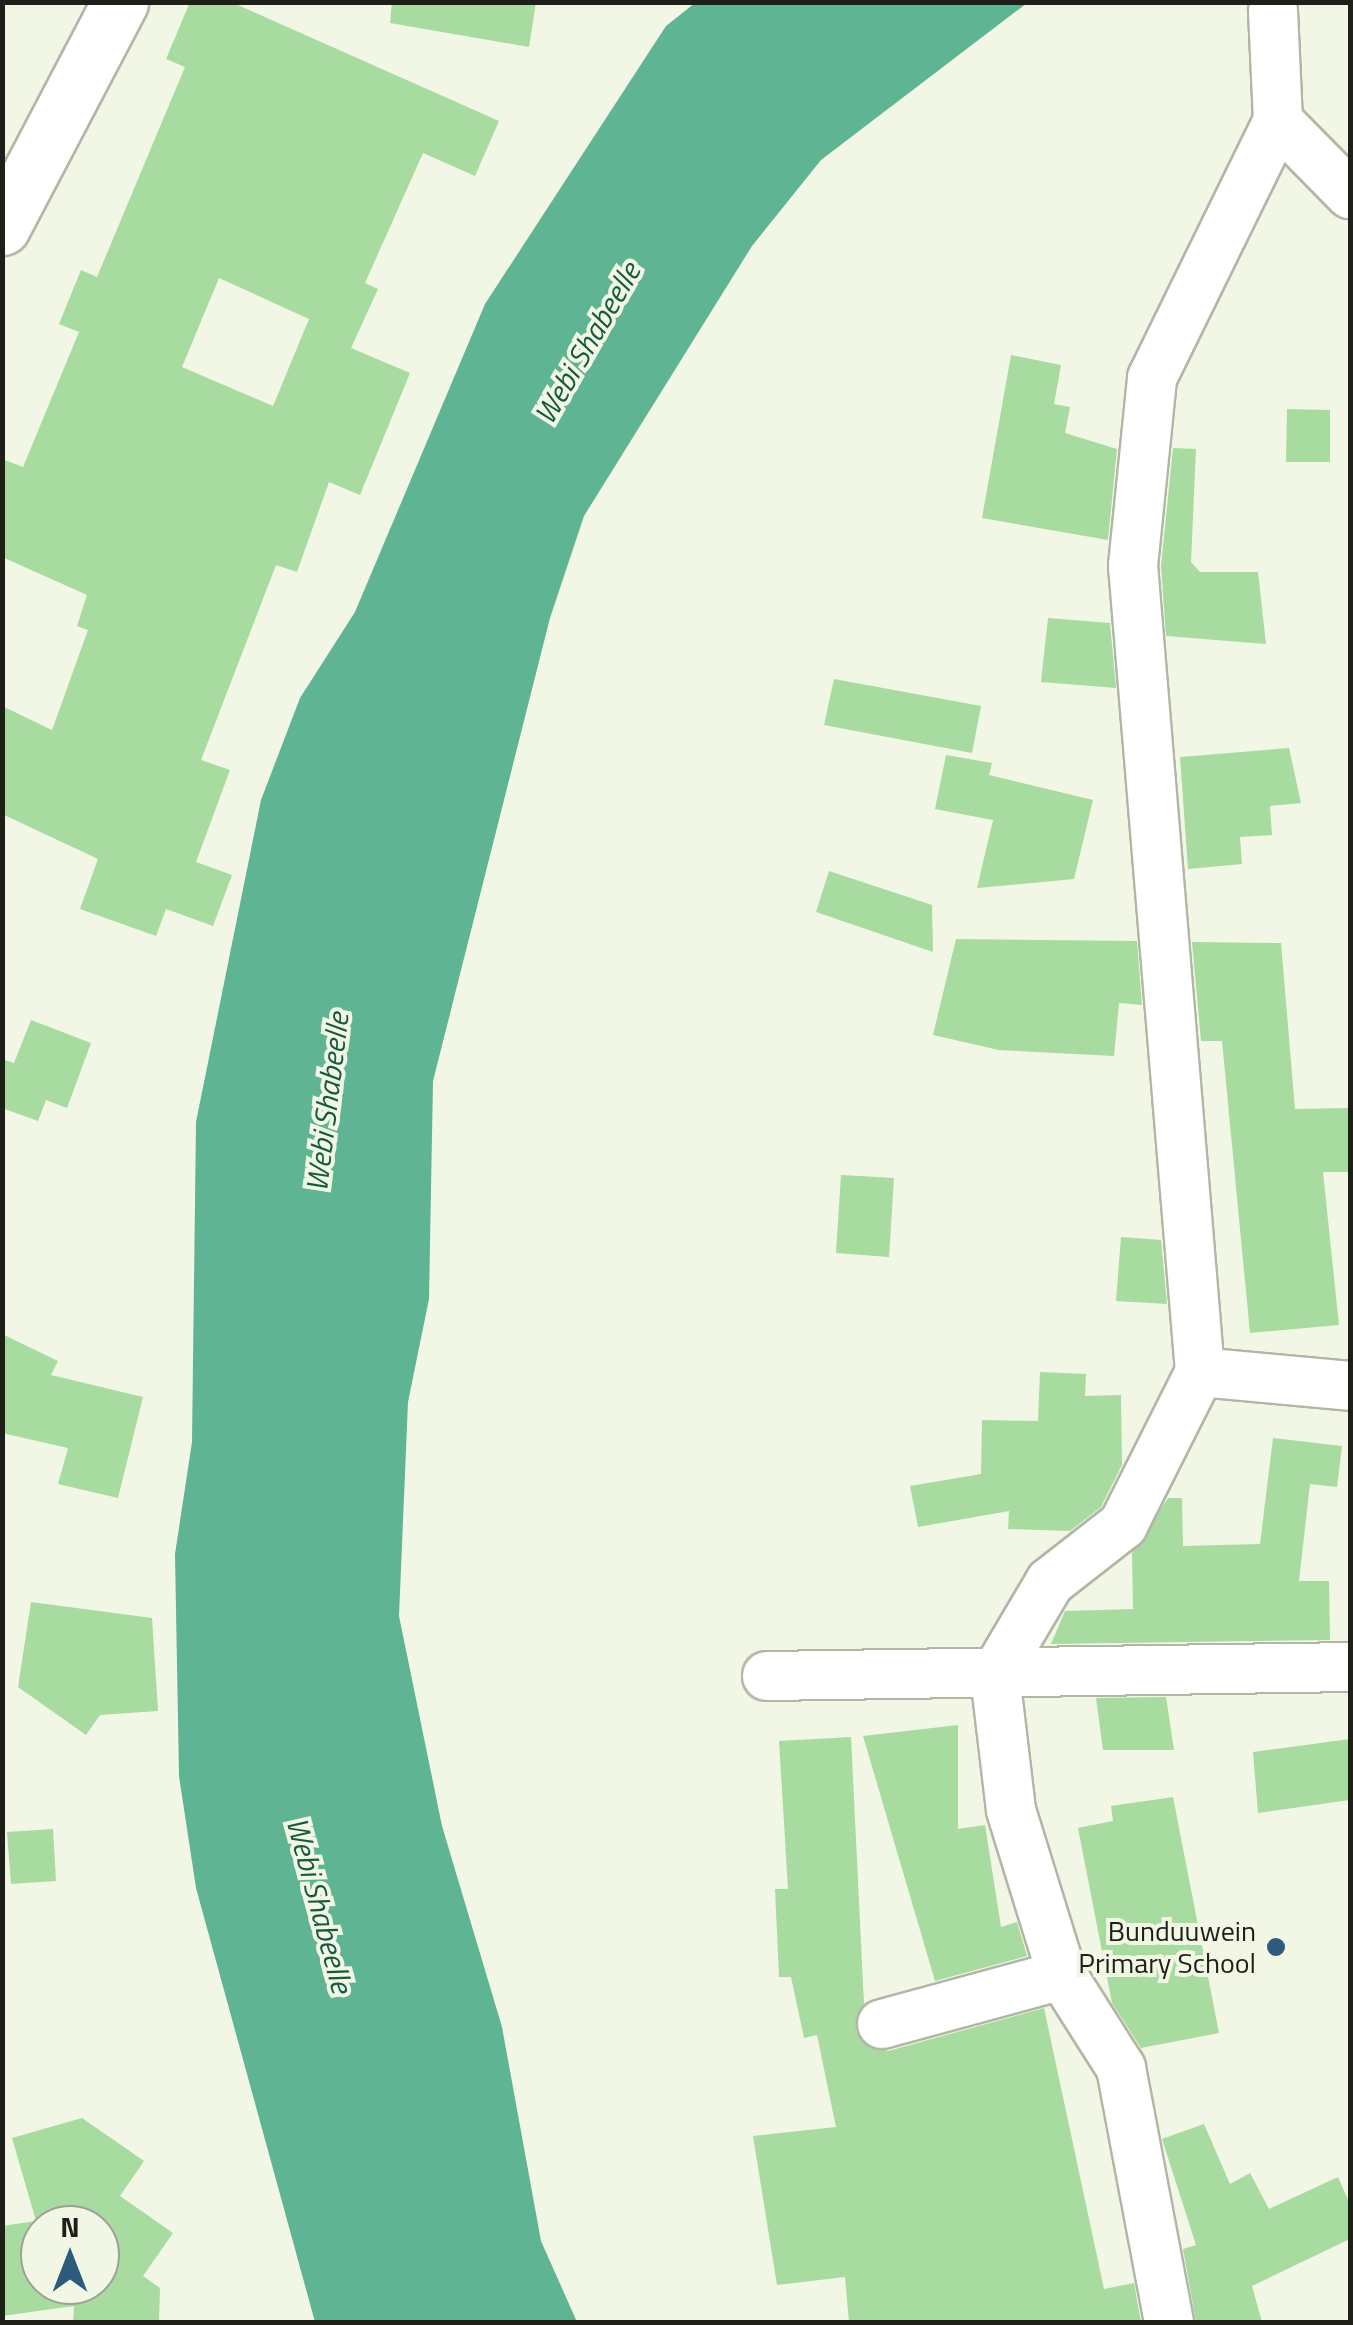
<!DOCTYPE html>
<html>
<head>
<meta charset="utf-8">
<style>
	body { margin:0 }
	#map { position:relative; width:1353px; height:2325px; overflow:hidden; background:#f2f6e5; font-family:"Titillium Web",sans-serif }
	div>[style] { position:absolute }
	.water>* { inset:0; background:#5fb493 }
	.building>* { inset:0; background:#a7dba0 }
	.roads { filter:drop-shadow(2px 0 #b2b6a6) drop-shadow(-2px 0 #b2b6a6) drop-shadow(0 2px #b2b6a6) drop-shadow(0 -2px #b2b6a6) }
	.minor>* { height:48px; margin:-24px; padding:0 24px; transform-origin:24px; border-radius:24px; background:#fff }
	.major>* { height:55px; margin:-27.5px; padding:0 27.5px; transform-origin:27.5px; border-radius:27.5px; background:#fff }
	.dots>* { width:28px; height:28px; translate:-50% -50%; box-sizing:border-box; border:5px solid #f2f6e5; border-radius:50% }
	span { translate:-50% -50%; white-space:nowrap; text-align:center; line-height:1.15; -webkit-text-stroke:8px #f2f6e5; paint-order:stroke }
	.poi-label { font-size:28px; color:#1e1f19 }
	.right { translate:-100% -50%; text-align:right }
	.water-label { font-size:30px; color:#155942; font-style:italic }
	.frame { position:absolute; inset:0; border:5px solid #1e1f19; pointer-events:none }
	.north { position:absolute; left:20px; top:2205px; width:100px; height:100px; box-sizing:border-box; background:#f2f6e5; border:2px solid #9da093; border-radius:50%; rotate:0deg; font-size:28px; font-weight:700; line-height:40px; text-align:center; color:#1e1f19 }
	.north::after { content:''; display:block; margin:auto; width:35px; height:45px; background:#2d5b7b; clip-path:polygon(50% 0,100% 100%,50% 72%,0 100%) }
</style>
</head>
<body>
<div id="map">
	<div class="water">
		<i style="clip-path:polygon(695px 3px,1027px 3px,821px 160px,752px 246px,584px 516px,550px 618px,433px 1081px,429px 1299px,408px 1402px,399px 1616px,442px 1826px,502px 2027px,541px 2241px,577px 2322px,315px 2322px,196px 1888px,179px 1776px,175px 1554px,192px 1442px,196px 1122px,261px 800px,300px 698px,355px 612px,485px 304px,666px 26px)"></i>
	</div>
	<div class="building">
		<i style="clip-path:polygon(evenodd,190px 2px,231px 2px,499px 121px,475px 176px,423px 153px,365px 283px,378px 289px,351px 348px,410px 373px,360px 495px,329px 482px,297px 572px,276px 565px,201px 760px,230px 770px,196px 862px,232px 875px,213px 926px,166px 909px,156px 936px,80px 909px,98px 859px,2px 814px,2px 706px,52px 730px,88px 630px,77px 626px,87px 595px,2px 557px,2px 459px,23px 467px,79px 332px,59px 324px,81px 270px,97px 277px,185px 67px,166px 59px,190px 2px,219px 278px,309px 319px,273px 406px,182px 367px,219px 278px)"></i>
		<i style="clip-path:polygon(392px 2px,536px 2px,529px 47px,390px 23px)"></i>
		<i style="clip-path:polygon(1011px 355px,1061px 365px,1054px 404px,1070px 407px,1065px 433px,1117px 449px,1108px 540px,982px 518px)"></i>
		<i style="clip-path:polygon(1287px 409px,1330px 410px,1330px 462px,1286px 462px)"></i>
		<i style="clip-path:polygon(1173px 448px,1196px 449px,1191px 562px,1200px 572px,1258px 572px,1266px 644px,1166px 636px,1161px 566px)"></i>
		<i style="clip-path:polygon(1048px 618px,1110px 623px,1116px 688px,1041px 682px)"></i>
		<i style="clip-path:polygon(834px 679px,981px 706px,972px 753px,824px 725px)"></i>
		<i style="clip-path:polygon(1289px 748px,1301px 803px,1270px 806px,1272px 835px,1240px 837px,1242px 864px,1188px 869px,1180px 757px)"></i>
		<i style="clip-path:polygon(946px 755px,992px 763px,989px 775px,1093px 800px,1074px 879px,977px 888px,993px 820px,935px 809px)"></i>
		<i style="clip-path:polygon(829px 871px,932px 905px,933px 952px,816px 912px)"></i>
		<i style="clip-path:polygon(956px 939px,1137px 941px,1142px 1005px,1119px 1003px,1114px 1056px,999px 1050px,933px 1035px)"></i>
		<i style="clip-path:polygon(1192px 942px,1281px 943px,1295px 1109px,1349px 1108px,1350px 1172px,1323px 1172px,1339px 1325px,1250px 1333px,1222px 1041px,1201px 1041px)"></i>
		<i style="clip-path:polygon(31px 1020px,91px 1043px,67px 1108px,46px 1100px,38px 1121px,2px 1108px,2px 1059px,14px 1063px)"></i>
		<i style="clip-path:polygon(841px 1175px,894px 1178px,889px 1257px,836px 1253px)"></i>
		<i style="clip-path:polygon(1121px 1237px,1161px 1240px,1167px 1304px,1116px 1301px)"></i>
		<i style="clip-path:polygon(2px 1334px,58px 1361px,51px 1375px,143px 1397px,118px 1498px,58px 1484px,68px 1448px,2px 1433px)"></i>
		<i style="clip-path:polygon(1040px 1372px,1086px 1374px,1085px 1396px,1121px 1395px,1122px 1465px,1101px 1507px,1070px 1531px,1008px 1529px,1009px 1511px,918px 1527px,910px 1486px,981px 1474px,982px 1420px,1038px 1421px)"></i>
		<i style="clip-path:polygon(1273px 1438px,1342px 1446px,1337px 1487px,1310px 1484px,1299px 1581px,1329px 1581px,1330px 1640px,1051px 1644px,1065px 1611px,1133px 1609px,1132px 1553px,1168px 1498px,1182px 1498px,1183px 1546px,1260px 1544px)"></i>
		<i style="clip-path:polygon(31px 1602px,152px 1618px,158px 1711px,100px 1715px,86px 1735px,18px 1687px)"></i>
		<i style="clip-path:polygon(1166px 1697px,1174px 1750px,1103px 1750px,1096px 1698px)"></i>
		<i style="clip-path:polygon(958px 1725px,958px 1829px,985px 1825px,1001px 1927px,1017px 1922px,1027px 1956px,935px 1981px,863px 1736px)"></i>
		<i style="clip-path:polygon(851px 1737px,864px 2004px,856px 2032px,888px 2051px,1044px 2008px,1104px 2289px,1134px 2283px,1141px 2322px,849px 2322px,845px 2277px,777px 2285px,753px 2136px,836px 2127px,817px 2035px,804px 2038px,791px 1977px,779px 1977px,775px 1889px,788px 1889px,779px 1741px)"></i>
		<i style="clip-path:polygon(1350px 1739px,1350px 1800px,1258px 1813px,1253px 1752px)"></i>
		<i style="clip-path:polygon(1173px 1797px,1219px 2033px,1141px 2048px,1112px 2003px,1078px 1828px,1113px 1821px,1111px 1806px)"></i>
		<i style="clip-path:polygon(53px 1829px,56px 1881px,11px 1884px,7px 1832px)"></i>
		<i style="clip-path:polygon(evenodd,82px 2118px,144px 2161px,120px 2196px,173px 2233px,143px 2276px,160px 2288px,159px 2322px,73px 2322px,74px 2306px,2px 2316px,2px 2226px,36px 2221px,12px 2138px,82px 2118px,40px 2225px,100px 2225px,100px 2285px,40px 2285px,40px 2225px)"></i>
		<i style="clip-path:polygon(1204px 2124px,1230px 2184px,1250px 2173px,1269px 2209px,1338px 2177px,1350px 2204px,1350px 2239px,1252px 2286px,1262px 2322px,1196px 2322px,1183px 2249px,1196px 2245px,1162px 2139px)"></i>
	</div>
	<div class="roads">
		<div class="minor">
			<i style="left:1273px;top:11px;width:110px;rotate:87.4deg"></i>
			<i style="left:1200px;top:1372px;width:151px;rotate:5.3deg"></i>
			<i style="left:767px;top:1676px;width:583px;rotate:-0.88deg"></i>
			<i style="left:882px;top:2024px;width:187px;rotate:-15.2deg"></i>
			<i style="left:1169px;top:2322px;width:258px;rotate:-100.7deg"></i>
			<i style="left:1121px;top:2068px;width:110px;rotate:-122.4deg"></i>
			<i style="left:1062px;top:1975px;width:173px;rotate:-107.2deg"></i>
			<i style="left:1011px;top:1810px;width:136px;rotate:-96.8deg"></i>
			<i style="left:995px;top:1675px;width:108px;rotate:-59.4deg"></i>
			<i style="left:1050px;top:1582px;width:93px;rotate:-38deg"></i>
			<i style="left:1123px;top:1525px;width:171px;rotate:-63.3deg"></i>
			<i style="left:1200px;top:1372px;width:809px;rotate:-94.75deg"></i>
			<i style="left:1133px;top:566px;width:189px;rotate:-84.2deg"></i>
			<i style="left:1152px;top:378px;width:286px;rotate:-63.9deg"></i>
			<i style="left:1278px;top:121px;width:103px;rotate:45.4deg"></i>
		</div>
		<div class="major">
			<i style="left:2px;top:227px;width:254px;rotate:-62.3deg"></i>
		</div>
	</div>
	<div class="dots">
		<i style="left:1276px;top:1947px;background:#2d5b7b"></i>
	</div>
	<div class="poi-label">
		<span class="right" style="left:1256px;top:1947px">Bunduuwein<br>Primary School</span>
	</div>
	<div class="water-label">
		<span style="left:587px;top:343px;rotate:-60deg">Webi Shabeelle</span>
		<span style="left:327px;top:1102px;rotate:-83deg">Webi Shabeelle</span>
		<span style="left:320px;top:1905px;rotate:75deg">Webi Shabeelle</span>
	</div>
	<div class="frame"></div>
	<div class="north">N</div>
</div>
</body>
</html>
